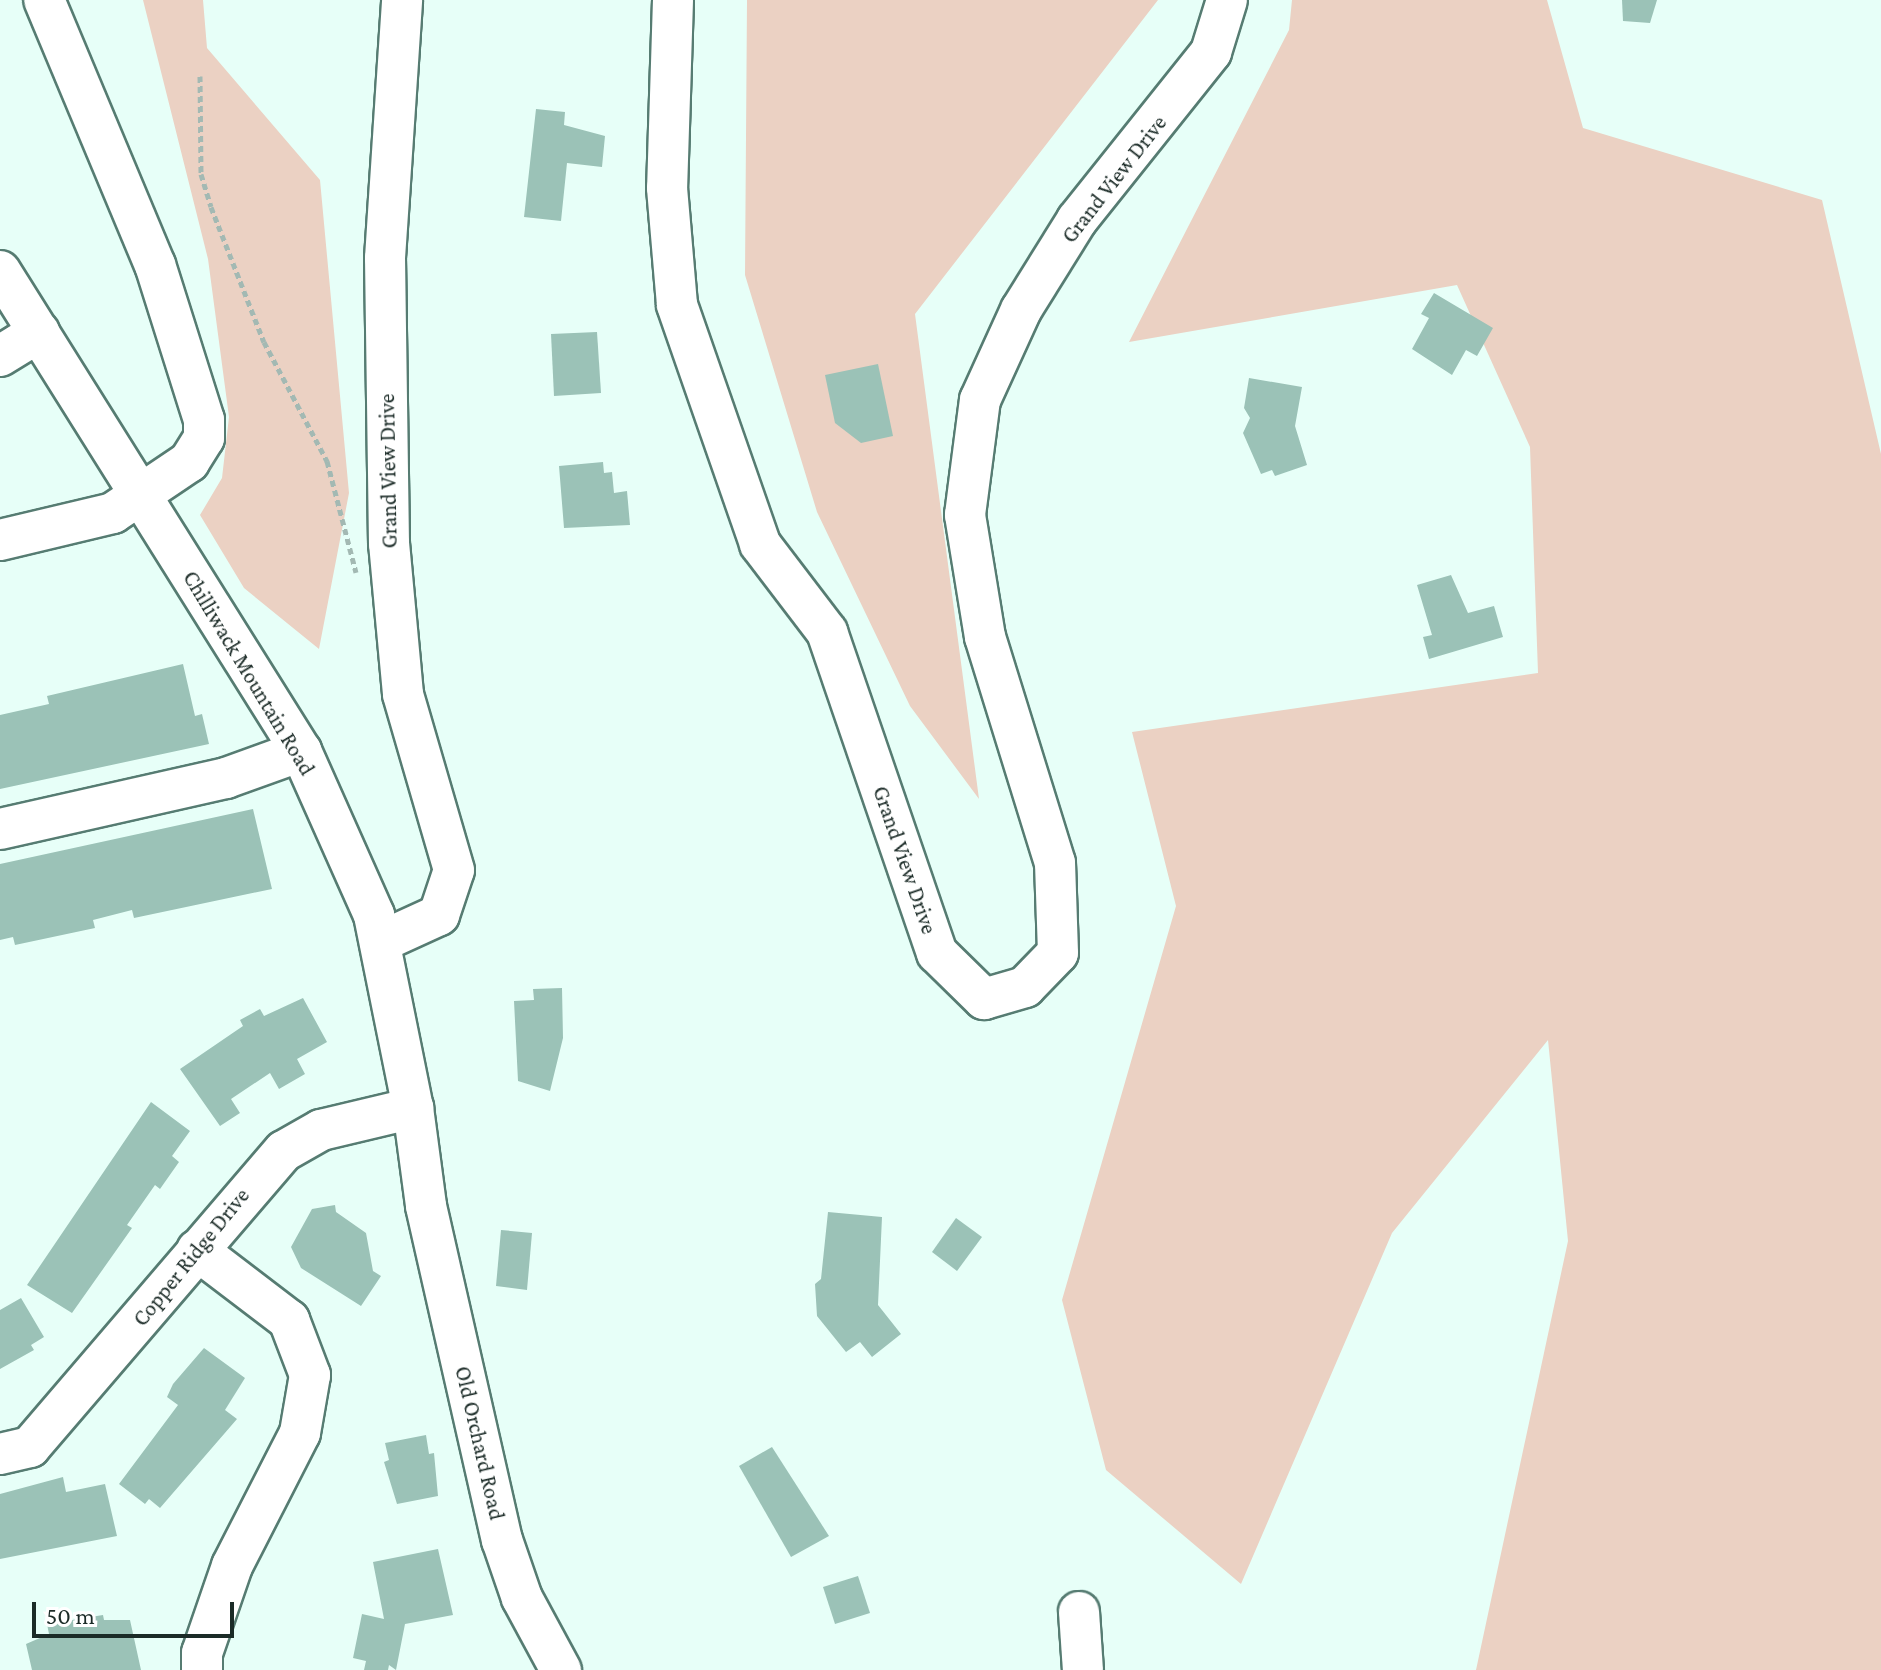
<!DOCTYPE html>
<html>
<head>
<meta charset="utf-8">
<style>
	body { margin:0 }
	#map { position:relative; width:1881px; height:1670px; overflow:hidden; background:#e7fff8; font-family:"Crimson Pro",serif }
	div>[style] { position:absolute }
	.green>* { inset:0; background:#ebd1c3 }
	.building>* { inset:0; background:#9bc2b7 }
	.path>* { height:5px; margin-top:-2.5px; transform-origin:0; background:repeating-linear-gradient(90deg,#a3b9b3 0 6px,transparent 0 10px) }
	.roads { filter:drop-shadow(2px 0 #567c72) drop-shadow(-2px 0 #567c72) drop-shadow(0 2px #567c72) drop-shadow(0 -2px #567c72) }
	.minor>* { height:40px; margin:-20px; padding:0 20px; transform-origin:20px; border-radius:20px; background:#fff }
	span { translate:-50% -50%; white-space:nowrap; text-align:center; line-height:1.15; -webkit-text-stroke:7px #fff; paint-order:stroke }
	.street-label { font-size:22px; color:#1b2b27 }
	.scale { position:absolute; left:32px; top:1602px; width:202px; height:36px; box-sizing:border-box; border:4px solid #1b2b27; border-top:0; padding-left:10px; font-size:24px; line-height:28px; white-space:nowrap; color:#1b2b27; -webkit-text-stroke:6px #fff; paint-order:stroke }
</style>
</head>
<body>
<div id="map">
	<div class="green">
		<i style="clip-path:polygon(143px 0,203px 0,207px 48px,320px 180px,349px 493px,319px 649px,244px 588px,200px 515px,222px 478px,229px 417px,208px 259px)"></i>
		<i style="clip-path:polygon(747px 0,1158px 0,915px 314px,979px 799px,910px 706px,817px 512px,745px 275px)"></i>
		<i style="clip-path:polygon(1292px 0,1547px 0,1583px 128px,1822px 200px,1881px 454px,1881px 1670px,1476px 1670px,1568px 1241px,1548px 1040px,1392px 1233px,1241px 1584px,1106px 1470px,1062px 1300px,1176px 906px,1132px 732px,1538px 673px,1530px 447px,1457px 285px,1129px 342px,1289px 30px)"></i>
	</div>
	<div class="building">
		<i style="clip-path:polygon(1622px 0,1657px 0,1650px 23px,1623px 21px)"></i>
		<i style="clip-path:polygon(536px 109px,565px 112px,564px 125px,605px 136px,602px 167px,567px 163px,561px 221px,524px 217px)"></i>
		<i style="clip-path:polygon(1434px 293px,1493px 328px,1477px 356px,1466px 350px,1452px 375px,1412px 349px,1429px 318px,1421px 314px)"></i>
		<i style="clip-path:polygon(597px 332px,601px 393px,554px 396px,551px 334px)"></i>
		<i style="clip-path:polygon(878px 364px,893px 436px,861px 443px,835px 423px,825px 375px)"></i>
		<i style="clip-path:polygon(1249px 378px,1302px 387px,1295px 426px,1307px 465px,1275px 476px,1272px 470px,1261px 474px,1243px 433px,1250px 418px,1244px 408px)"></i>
		<i style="clip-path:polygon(603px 462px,604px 473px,612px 472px,614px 493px,627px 491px,630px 525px,564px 528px,559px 466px)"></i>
		<i style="clip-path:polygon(1451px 575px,1468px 613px,1494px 606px,1503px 637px,1429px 659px,1423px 637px,1432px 635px,1417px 585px)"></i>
		<i style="clip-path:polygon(183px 664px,195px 716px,202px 714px,209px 744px,0 789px,0 715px,49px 704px,47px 696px)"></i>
		<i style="clip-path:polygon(253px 809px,272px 889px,134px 918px,132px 910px,93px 920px,95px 928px,15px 945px,13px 937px,0 940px,0 864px)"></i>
		<i style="clip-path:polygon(562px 988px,563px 1038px,550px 1091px,518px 1081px,514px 1001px,534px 1000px,533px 989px)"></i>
		<i style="clip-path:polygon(303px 998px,327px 1042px,297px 1059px,305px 1074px,279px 1089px,270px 1073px,231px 1099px,240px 1113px,220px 1126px,180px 1069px,243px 1026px,240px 1020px,260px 1009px,264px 1016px)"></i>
		<i style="clip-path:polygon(151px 1102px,190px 1131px,172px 1156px,179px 1162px,160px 1189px,155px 1185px,127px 1225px,132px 1228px,72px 1313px,27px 1285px)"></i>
		<i style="clip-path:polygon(335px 1205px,336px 1212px,366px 1233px,373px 1271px,381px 1276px,361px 1306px,301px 1268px,291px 1247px,312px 1209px)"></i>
		<i style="clip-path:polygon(828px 1212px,882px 1217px,878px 1305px,901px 1334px,872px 1357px,860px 1342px,846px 1352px,817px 1316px,815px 1284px,821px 1279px)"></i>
		<i style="clip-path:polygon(956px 1218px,982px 1237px,957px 1271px,932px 1252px)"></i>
		<i style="clip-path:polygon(501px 1230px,532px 1233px,527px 1290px,496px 1286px)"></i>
		<i style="clip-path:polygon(21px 1298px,44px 1337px,31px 1345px,34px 1350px,0 1369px,0 1310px)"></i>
		<i style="clip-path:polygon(204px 1348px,245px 1378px,225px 1410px,237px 1419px,160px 1508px,149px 1499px,145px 1504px,119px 1484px,178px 1405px,167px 1397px,173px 1384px)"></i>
		<i style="clip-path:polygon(426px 1435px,429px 1454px,434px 1453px,438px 1496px,397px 1504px,384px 1462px,389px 1460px,385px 1443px)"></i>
		<i style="clip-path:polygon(772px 1447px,829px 1536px,791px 1557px,739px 1466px)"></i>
		<i style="clip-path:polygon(63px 1477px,66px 1492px,105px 1484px,117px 1536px,0 1559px,0 1494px)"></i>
		<i style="clip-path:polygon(438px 1549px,453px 1615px,405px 1624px,396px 1670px,389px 1665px,388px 1670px,364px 1670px,366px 1661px,353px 1658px,362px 1614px,384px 1619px,373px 1562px)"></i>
		<i style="clip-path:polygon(858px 1576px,870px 1613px,835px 1624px,823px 1587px)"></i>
		<i style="clip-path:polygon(103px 1615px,104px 1620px,130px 1620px,141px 1670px,32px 1670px,26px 1644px,49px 1634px,47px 1624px)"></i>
	</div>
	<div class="path">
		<i style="left:200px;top:76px;width:98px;rotate:89.4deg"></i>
		<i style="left:201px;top:174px;width:34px;rotate:73deg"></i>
		<i style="left:211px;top:207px;width:145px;rotate:68.6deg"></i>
		<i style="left:264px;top:342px;width:135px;rotate:62.1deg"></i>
		<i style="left:327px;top:461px;width:115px;rotate:75.4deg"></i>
	</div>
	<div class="roads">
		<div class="minor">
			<i style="left:673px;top:0;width:188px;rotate:91.8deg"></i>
			<i style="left:667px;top:188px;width:117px;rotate:85.1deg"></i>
			<i style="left:677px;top:305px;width:253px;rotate:70.8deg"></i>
			<i style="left:760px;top:544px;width:111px;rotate:52.7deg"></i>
			<i style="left:827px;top:632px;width:339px;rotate:71.1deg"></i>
			<i style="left:937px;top:953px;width:66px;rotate:44.4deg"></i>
			<i style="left:984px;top:999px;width:43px;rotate:-16.3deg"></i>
			<i style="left:1025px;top:987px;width:47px;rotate:-45.9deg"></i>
			<i style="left:1058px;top:953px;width:90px;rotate:-91.9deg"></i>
			<i style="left:1055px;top:863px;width:237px;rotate:-107.2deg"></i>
			<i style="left:985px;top:637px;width:124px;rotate:-99.3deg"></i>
			<i style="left:965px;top:515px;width:116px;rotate:-82.6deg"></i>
			<i style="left:980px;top:400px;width:99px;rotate:-65.5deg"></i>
			<i style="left:1021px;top:310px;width:106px;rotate:-58.1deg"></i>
			<i style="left:1077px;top:220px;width:215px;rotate:-51.4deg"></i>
			<i style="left:1211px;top:52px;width:54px;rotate:-72.9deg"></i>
			<i style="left:0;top:271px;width:567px;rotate:57.91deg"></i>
			<i style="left:301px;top:751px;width:180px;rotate:66deg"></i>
			<i style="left:374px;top:915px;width:197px;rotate:78.6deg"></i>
			<i style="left:413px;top:1108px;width:99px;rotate:82.4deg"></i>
			<i style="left:426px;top:1206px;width:343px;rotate:77.2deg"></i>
			<i style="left:502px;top:1540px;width:61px;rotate:71deg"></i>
			<i style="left:522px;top:1598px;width:82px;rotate:61.6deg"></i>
			<i style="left:0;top:356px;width:46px;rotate:-31.6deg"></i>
			<i style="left:0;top:540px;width:116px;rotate:-13.4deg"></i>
			<i style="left:113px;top:513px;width:92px;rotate:-33.9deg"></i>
			<i style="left:189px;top:462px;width:28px;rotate:-58deg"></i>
			<i style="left:204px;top:438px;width:18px;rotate:-90deg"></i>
			<i style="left:204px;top:420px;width:163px;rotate:-107.5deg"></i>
			<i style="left:155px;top:265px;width:287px;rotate:-112.7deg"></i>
			<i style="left:0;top:829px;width:232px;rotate:-12.7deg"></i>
			<i style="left:226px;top:778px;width:80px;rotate:-19.8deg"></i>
			<i style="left:380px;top:942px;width:65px;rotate:-24.6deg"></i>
			<i style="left:439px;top:915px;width:47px;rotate:-71.6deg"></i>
			<i style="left:454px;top:870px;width:183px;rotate:-106.2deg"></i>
			<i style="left:403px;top:694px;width:151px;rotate:-95.3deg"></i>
			<i style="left:389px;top:544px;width:286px;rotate:-90.8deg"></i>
			<i style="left:385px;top:258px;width:259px;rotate:-86.2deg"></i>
			<i style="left:197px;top:1250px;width:116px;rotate:37.3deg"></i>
			<i style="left:289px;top:1320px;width:59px;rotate:69.1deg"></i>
			<i style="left:310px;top:1375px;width:59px;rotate:99.8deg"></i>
			<i style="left:300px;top:1433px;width:149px;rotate:117.1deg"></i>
			<i style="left:232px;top:1566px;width:92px;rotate:109deg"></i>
			<i style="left:202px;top:1653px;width:17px;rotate:90deg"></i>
			<i style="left:0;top:1454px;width:31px;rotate:-13deg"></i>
			<i style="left:30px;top:1447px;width:390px;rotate:-49.4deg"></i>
			<i style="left:284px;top:1151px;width:43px;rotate:-29.6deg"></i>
			<i style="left:321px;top:1130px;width:95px;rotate:-13.4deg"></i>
			<i style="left:1079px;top:1612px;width:58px;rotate:86.1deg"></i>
		</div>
	</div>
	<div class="street-label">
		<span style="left:1114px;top:179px;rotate:-52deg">Grand View Drive</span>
		<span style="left:388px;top:471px;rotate:-91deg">Grand View Drive</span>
		<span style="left:249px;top:673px;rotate:59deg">Chilliwack Mountain Road</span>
		<span style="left:905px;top:860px;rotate:71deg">Grand View Drive</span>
		<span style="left:191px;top:1257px;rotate:-51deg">Copper Ridge Drive</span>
		<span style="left:480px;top:1443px;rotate:77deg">Old Orchard Road</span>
	</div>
	<div class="scale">50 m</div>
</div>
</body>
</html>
